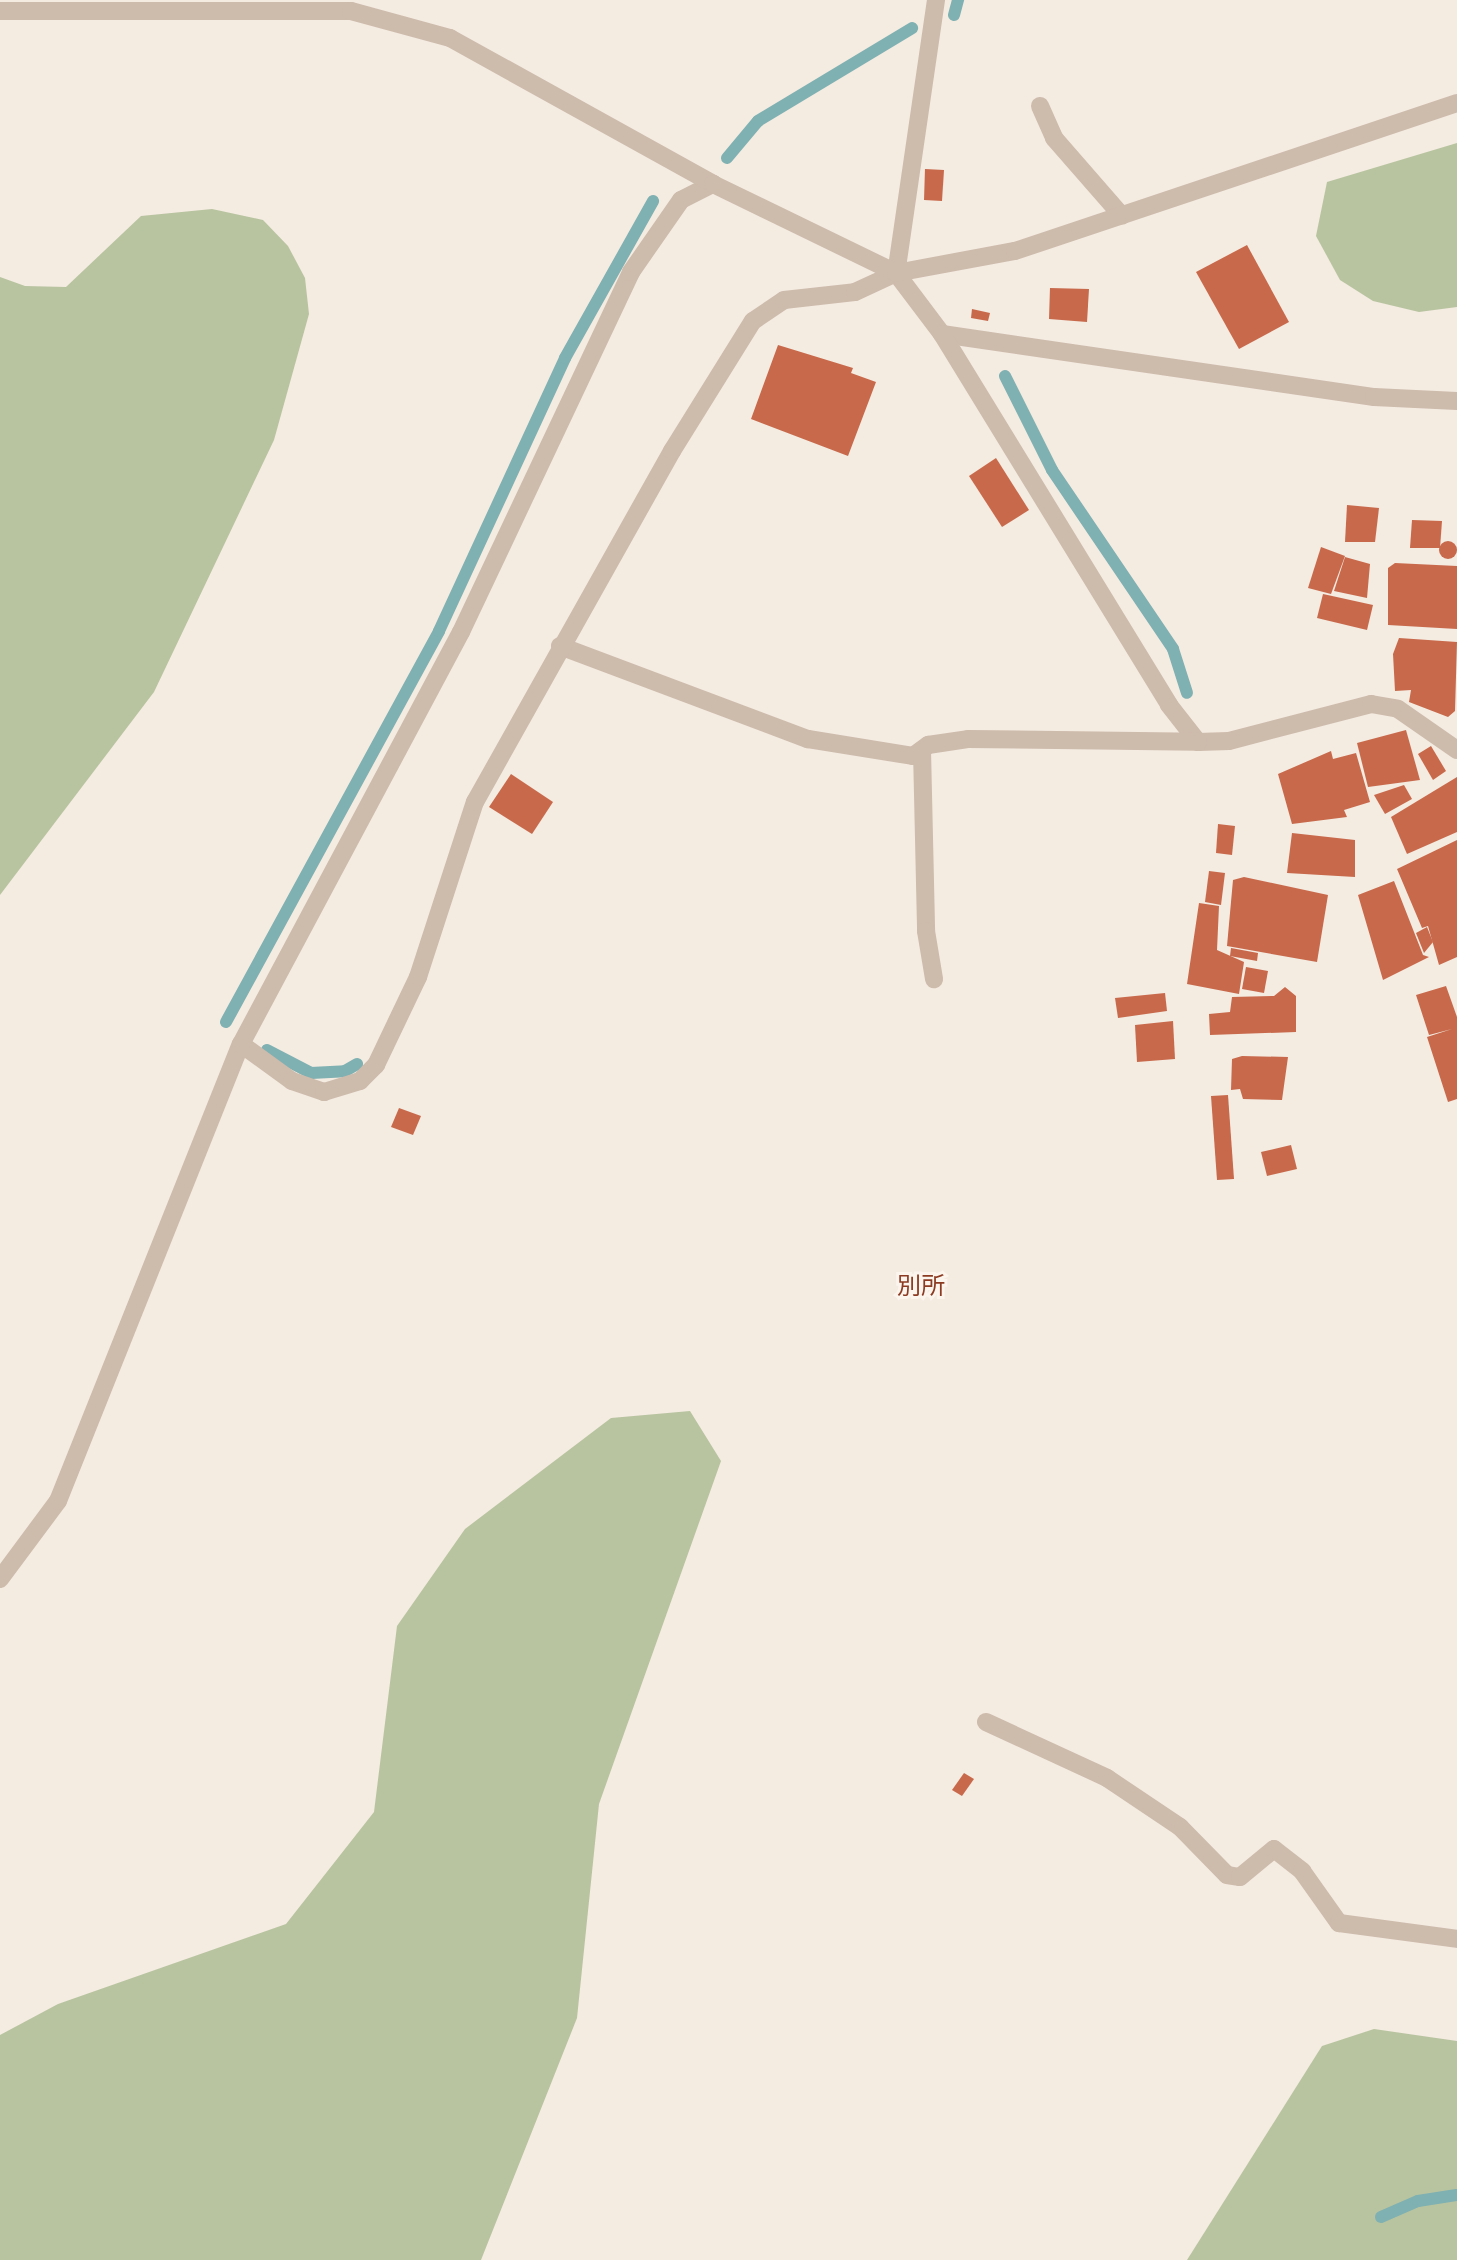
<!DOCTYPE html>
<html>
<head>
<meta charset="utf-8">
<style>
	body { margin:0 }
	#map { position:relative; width:1457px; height:2260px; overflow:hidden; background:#f4ebe1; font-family:Montserrat,"Noto Sans JP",sans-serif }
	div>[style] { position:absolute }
	.green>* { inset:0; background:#b8c4a0 }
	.stream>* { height:12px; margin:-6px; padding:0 6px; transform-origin:6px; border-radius:6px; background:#7fb0b2 }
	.building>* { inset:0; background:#c8694b }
	.round { border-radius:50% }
	.service>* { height:18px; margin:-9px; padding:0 9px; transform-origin:9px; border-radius:9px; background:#cdbbac }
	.minor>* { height:18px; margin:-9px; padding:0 9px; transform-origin:9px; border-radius:9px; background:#cdbbac }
	.tertiary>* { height:18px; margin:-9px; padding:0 9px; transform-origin:9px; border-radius:9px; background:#cdbbac }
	span { translate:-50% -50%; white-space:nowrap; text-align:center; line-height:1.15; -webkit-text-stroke:6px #fbf5ee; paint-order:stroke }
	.quarter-label { font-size:24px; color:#8c3b22 }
</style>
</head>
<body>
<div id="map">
	<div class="green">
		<i style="clip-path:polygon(1457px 143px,1457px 307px,1419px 312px,1373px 301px,1340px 280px,1316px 236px,1327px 182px)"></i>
		<i style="clip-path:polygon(212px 209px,263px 220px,288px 246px,305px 278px,309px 314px,274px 440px,154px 692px,0 895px,0 277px,25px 286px,66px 287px,141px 216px)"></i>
		<i style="clip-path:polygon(690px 1411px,721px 1461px,599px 1804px,577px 2018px,481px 2260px,0 2260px,0 2035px,58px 2004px,286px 1924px,374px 1812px,397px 1626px,465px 1529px,611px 1418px)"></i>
		<i style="clip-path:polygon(1374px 2029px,1457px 2041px,1457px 2260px,1187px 2260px,1322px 2046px)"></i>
	</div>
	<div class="stream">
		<i style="left:954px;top:15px;width:16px;rotate:-75deg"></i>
		<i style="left:727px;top:158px;width:48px;rotate:-50deg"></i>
		<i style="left:758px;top:121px;width:180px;rotate:-31.1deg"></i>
		<i style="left:1005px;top:376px;width:105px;rotate:63.4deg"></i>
		<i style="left:1052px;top:470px;width:216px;rotate:55.9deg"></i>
		<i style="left:1173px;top:649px;width:46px;rotate:72.3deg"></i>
		<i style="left:226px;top:1022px;width:445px;rotate:-61.4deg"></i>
		<i style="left:439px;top:631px;width:301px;rotate:-65.2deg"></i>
		<i style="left:565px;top:358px;width:180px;rotate:-60.7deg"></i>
		<i style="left:267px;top:1050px;width:50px;rotate:27.6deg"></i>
		<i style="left:311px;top:1073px;width:34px;rotate:-3deg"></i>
		<i style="left:345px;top:1071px;width:14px;rotate:-30deg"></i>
		<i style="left:1381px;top:2217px;width:40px;rotate:-23.4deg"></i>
		<i style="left:1418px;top:2201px;width:39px;rotate:-9deg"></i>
	</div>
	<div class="building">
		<i style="clip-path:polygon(925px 169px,944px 170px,942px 201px,924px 200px)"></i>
		<i style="clip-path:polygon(1247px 245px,1289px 322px,1239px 349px,1196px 272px)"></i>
		<i style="clip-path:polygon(1050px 288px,1089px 289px,1087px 322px,1049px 319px)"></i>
		<i style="clip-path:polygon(972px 309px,990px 313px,988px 321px,971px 318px)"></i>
		<i style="clip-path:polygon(778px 345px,853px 368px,851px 373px,876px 382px,848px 456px,751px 419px)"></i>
		<i style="clip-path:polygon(996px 458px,1029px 510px,1002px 527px,969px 476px)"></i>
		<i style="clip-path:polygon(1347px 505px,1379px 508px,1375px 542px,1345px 542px)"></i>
		<i style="clip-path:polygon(1412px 520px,1442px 521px,1440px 548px,1410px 548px)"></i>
		<i class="round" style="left:1439px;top:541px;width:18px;height:18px"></i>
		<i style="clip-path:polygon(1321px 547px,1345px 556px,1331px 594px,1308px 588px)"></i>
		<i style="clip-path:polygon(1345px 557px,1370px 564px,1367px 598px,1334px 591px)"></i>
		<i style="clip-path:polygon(1395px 563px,1457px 566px,1457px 629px,1388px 625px,1388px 568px)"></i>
		<i style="clip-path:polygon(1323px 594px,1373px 605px,1367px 630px,1317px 618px)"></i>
		<i style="clip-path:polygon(1399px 638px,1457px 642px,1455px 711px,1448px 717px,1409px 702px,1411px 690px,1395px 691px,1393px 654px)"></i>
		<i style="clip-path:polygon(1406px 730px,1420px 780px,1368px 787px,1357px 743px)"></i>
		<i style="clip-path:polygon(1431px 746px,1446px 771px,1433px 780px,1418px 754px)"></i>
		<i style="clip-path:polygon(1331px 751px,1333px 759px,1356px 753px,1370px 802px,1344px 810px,1347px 817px,1292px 824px,1278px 774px)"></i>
		<i style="clip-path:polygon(511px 774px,553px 802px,532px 834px,489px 807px)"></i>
		<i style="clip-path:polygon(1457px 777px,1457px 832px,1407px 854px,1391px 817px)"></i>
		<i style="clip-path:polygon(1404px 785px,1412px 799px,1385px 814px,1374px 795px)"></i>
		<i style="clip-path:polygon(1218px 824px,1235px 826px,1232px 855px,1216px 853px)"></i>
		<i style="clip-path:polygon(1292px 833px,1355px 840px,1355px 877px,1287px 873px)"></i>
		<i style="clip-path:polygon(1457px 840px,1457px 957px,1439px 965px,1428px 926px,1422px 928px,1397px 869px)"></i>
		<i style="clip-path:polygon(1209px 871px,1225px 873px,1221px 905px,1205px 902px)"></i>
		<i style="clip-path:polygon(1244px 877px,1328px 895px,1317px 962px,1227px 946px,1233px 880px)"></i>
		<i style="clip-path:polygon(1394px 881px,1423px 955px,1429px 957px,1383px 980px,1358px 895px)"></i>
		<i style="clip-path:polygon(1199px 903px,1219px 906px,1217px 950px,1244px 962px,1239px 994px,1187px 984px)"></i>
		<i style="clip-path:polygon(1427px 927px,1433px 942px,1424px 953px,1416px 933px)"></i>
		<i style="clip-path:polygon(1231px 948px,1258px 953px,1257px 961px,1230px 956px)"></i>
		<i style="clip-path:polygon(1246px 967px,1268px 971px,1264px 993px,1242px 989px)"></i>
		<i style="clip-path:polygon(1446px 986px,1457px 1017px,1457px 1099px,1448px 1102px,1427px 1037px,1452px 1029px,1429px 1035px,1416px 995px)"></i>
		<i style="clip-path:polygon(1285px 987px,1296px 996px,1296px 1032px,1210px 1035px,1209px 1014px,1230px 1012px,1232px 997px,1274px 996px)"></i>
		<i style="clip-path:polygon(1165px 993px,1167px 1011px,1118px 1018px,1115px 998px)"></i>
		<i style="clip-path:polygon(1173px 1021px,1175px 1059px,1137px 1062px,1135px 1025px)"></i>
		<i style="clip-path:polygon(1242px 1056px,1288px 1057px,1282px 1100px,1243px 1099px,1240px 1089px,1231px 1090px,1232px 1059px)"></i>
		<i style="clip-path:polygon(1228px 1095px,1234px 1179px,1217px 1180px,1211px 1096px)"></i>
		<i style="clip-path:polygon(399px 1108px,421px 1116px,413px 1135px,391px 1127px)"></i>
		<i style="clip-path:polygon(1291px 1145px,1297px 1169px,1267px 1176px,1261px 1152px)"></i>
		<i style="clip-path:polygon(964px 1773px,974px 1779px,962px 1796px,952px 1790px)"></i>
	</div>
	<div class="service">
		<i style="left:1040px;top:106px;width:35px;rotate:66deg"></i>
		<i style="left:1054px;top:138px;width:103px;rotate:48.9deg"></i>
		<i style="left:1229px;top:741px;width:147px;rotate:-14.6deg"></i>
		<i style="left:1371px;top:704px;width:27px;rotate:10deg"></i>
		<i style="left:1398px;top:709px;width:72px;rotate:34.8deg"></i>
		<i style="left:986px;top:1722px;width:133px;rotate:24.8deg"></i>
		<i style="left:1107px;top:1778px;width:88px;rotate:33.9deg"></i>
		<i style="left:1180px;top:1827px;width:67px;rotate:45.6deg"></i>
		<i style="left:1227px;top:1875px;width:13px;rotate:9deg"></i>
		<i style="left:1240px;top:1877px;width:44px;rotate:-39.5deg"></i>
		<i style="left:1274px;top:1849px;width:36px;rotate:38deg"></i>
		<i style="left:1302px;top:1871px;width:64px;rotate:54.6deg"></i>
		<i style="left:1339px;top:1923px;width:119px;rotate:7.7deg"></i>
	</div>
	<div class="minor">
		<i style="left:936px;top:0;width:276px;rotate:98.3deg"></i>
		<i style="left:896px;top:273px;width:76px;rotate:53deg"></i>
		<i style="left:942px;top:334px;width:437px;rotate:8.3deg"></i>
		<i style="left:1374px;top:397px;width:83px;rotate:2.8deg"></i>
		<i style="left:942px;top:334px;width:435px;rotate:58.5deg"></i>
		<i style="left:1169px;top:705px;width:47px;rotate:51.9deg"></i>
		<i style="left:1198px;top:742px;width:31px;rotate:-2deg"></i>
		<i style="left:560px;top:646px;width:265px;rotate:20.6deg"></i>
		<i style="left:808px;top:739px;width:106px;rotate:9.2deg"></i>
		<i style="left:913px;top:756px;width:19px;rotate:-36deg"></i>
		<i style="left:928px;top:745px;width:40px;rotate:-8.5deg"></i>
		<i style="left:968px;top:739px;width:230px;rotate:0.7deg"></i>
		<i style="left:922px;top:750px;width:181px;rotate:88.7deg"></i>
		<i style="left:926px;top:931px;width:49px;rotate:80.5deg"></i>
		<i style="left:241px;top:1044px;width:63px;rotate:36deg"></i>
		<i style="left:292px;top:1081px;width:34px;rotate:19deg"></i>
		<i style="left:324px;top:1092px;width:38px;rotate:-17deg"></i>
		<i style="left:360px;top:1081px;width:23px;rotate:-45deg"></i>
		<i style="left:376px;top:1065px;width:98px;rotate:-64.5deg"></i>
		<i style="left:418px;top:977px;width:184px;rotate:-72deg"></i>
		<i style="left:475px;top:802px;width:403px;rotate:-60.7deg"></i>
		<i style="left:672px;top:451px;width:153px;rotate:-58.1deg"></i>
		<i style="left:753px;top:321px;width:37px;rotate:-34deg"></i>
		<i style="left:784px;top:300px;width:71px;rotate:-6.4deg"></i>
		<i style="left:855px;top:292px;width:45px;rotate:-24.9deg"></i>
		<i style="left:0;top:1579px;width:97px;rotate:-53.4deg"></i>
		<i style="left:58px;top:1501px;width:492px;rotate:-68.2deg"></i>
		<i style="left:241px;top:1044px;width:467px;rotate:-61.9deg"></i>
		<i style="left:461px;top:632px;width:398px;rotate:-64.7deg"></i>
		<i style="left:631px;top:272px;width:88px;rotate:-55.2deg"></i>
		<i style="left:681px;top:200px;width:36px;rotate:-27deg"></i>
	</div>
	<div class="tertiary">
		<i style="left:0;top:11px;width:351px"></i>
		<i style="left:351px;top:11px;width:103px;rotate:15.3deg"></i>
		<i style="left:450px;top:38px;width:301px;rotate:29deg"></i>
		<i style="left:713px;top:184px;width:203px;rotate:25.9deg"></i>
		<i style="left:896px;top:273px;width:121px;rotate:-10.5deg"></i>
		<i style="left:1015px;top:251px;width:466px;rotate:-18.5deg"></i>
	</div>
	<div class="quarter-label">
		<span style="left:921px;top:1286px">別所</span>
	</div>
</div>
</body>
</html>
